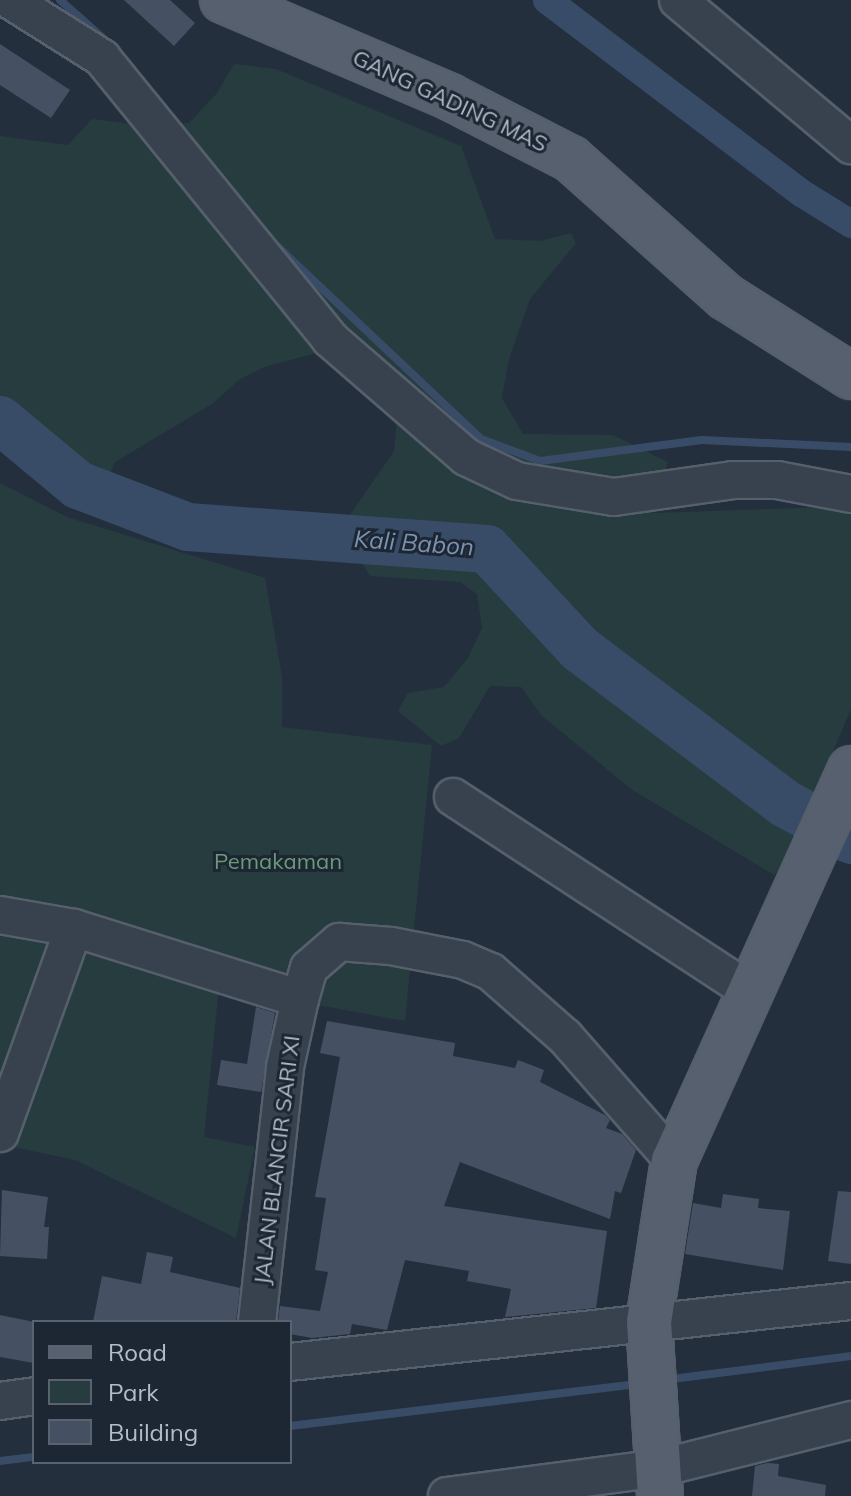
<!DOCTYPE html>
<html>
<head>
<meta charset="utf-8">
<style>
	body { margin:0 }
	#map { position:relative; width:851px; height:1496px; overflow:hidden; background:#242f3e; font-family:Mulish,sans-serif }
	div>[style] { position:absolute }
	.green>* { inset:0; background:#263c3f }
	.water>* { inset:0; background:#394c67 }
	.stream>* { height:8px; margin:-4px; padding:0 4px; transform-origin:4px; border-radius:4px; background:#394c67 }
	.canal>* { height:28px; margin:-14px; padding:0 14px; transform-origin:14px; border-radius:14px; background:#394c67 }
	.river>* { height:48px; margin:-24px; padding:0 24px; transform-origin:24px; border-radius:24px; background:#394c67 }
	.building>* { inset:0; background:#455162 }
	.roads { filter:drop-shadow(2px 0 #565f6c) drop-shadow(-2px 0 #565f6c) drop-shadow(0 2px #565f6c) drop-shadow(0 -2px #565f6c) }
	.minor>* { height:36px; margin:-18px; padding:0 18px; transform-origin:18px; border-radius:18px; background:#38414e }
	.major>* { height:44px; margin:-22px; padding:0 22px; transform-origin:22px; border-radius:22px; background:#56606e }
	span { translate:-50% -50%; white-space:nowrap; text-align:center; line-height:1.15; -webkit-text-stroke:6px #1d2633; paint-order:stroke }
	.street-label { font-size:22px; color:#b4bcc9 }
	.park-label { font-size:22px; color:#6b9a76 }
	.water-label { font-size:24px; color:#7c92b1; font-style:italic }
	.legend { position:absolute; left:32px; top:1320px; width:260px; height:144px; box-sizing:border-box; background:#1d2633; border:2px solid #59626f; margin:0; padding:10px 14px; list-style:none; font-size:24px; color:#b4bcc9 }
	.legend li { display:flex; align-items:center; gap:16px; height:40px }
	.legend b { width:40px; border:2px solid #59626f }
</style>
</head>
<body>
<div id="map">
	<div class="green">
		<i style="clip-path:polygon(234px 64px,276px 69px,461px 146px,495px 239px,540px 241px,571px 233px,576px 243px,530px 299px,509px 359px,502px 398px,523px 434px,613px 435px,668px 462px,653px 513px,826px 507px,851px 512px,851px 709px,786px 863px,774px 875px,631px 789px,541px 715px,521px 687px,490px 686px,459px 738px,441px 746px,398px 711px,408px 693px,444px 687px,468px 658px,482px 628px,477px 594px,460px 582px,370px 576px,357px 555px,350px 515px,394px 451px,400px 383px,357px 342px,264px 367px,240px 379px,212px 404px,115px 462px,104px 488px,82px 481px,0 407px,0 136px,68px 145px,92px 119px,139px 125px,189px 123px,217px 93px)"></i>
		<i style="clip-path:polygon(0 483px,67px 517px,265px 578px,282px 677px,282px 727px,432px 745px,405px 1021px,219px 987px,204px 1137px,255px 1147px,236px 1238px,75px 1160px,0 1144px)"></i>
	</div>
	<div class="water">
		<i style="clip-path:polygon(0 407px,54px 451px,48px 465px,0 427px)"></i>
	</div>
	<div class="stream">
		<i style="left:60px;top:0;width:72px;rotate:41.6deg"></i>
		<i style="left:278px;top:247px;width:279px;rotate:43.4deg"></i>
		<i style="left:481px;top:439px;width:63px;rotate:20.4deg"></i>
		<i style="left:540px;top:461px;width:163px;rotate:-7.4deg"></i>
		<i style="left:702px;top:440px;width:149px;rotate:2.7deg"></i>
		<i style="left:664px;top:1380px;width:189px;rotate:-7.3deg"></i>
		<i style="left:290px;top:1426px;width:352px;rotate:-6.9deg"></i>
		<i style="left:0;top:1461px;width:34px;rotate:-7deg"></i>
	</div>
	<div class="canal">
		<i style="left:547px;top:0;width:321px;rotate:37.2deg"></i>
		<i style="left:803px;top:194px;width:57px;rotate:32deg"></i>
	</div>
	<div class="river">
		<i style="left:0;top:420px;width:102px;rotate:39.8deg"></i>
		<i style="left:78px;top:485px;width:118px;rotate:20.9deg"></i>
		<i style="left:188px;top:527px;width:300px;rotate:4.2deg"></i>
		<i style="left:487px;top:549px;width:137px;rotate:47.1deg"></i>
		<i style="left:580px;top:649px;width:258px;rotate:37deg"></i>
		<i style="left:786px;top:804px;width:74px;rotate:29deg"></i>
	</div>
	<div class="building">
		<i style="clip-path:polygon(124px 0,170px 0,195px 23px,174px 46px)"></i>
		<i style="clip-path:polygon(0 44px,70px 90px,51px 118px,0 85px)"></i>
		<i style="clip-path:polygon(256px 1007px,275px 1013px,261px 1092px,217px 1085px,221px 1060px,247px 1064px)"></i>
		<i style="clip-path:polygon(327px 1021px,455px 1043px,453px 1056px,515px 1068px,518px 1060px,544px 1070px,540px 1082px,605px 1115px,610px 1120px,606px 1128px,622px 1134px,636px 1150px,621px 1193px,615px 1191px,610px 1219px,460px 1162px,444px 1206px,607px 1231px,596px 1308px,505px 1317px,511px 1289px,467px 1281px,469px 1271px,405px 1260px,387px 1330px,352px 1324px,350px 1334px,312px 1338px,290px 1334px,290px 1322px,278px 1322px,280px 1306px,320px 1311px,328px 1272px,315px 1270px,326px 1198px,315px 1197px,340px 1057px,320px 1053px)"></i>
		<i style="clip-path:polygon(2px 1190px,48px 1197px,44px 1227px,49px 1227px,47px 1259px,0 1256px)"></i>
		<i style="clip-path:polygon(838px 1191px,851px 1192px,851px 1264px,828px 1261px)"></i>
		<i style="clip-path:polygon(723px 1194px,759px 1199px,758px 1208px,790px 1211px,783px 1270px,685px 1254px,693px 1203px,721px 1208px)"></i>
		<i style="clip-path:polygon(147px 1252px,173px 1257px,170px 1272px,240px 1288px,236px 1322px,93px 1322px,102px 1276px,141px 1284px)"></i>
		<i style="clip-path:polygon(0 1315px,34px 1322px,34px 1363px,0 1357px)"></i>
		<i style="clip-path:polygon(767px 1463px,779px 1464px,778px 1476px,826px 1485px,825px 1496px,752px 1496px,755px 1466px)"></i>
	</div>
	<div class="roads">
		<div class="minor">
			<i style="left:10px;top:0;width:109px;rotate:32.2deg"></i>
			<i style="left:102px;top:58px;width:362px;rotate:50.9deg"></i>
			<i style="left:330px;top:339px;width:180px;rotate:40.9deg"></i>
			<i style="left:466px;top:457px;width:56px;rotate:25.2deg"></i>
			<i style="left:517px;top:481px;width:98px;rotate:9.4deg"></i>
			<i style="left:614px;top:497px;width:120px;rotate:-8.1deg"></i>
			<i style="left:733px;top:480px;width:44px"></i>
			<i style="left:777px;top:480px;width:75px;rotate:10.7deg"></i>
			<i style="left:678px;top:0;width:226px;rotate:40deg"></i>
			<i style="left:453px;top:797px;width:355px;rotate:33.2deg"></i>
			<i style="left:0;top:915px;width:75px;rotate:10deg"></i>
			<i style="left:74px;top:928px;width:237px;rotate:17.4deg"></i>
			<i style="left:0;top:1133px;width:218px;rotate:-70.2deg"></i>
			<i style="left:257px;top:1322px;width:257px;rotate:-83.7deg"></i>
			<i style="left:285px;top:1067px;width:70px;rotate:-77.6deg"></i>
			<i style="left:300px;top:999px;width:32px;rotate:-74deg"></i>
			<i style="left:309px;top:968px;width:40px;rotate:-41deg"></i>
			<i style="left:339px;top:942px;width:52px;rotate:4.4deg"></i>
			<i style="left:391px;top:946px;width:73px;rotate:11deg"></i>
			<i style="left:463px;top:960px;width:30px;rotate:23deg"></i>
			<i style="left:491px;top:972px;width:98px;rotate:41.3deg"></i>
			<i style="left:565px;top:1037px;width:165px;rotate:48.7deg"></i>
			<i style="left:290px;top:1362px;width:564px;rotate:-6.21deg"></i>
			<i style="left:0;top:1401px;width:34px;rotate:-8deg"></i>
			<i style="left:447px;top:1496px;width:215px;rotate:-7.5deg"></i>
			<i style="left:660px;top:1468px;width:197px;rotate:-14.1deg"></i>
		</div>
		<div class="major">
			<i style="left:223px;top:0;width:247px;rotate:23.1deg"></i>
			<i style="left:450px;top:97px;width:136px;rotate:27.1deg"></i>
			<i style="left:571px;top:159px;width:208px;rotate:41.7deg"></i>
			<i style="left:726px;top:297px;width:148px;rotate:32.3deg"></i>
			<i style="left:660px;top:1496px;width:174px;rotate:-93.6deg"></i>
			<i style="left:649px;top:1322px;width:163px;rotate:-81.2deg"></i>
			<i style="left:674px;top:1161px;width:430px;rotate:-65.7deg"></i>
		</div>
	</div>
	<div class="street-label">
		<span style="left:450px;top:101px;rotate:25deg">GANG GADING MAS</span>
		<span style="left:277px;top:1160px;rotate:-83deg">JALAN BLANCIR SARI XI</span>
	</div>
	<div class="park-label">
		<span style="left:278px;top:862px">Pemakaman</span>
	</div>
	<div class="water-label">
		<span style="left:414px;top:543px;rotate:4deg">Kali Babon</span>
	</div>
	<ul class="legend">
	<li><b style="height:10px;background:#56606e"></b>Road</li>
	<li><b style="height:22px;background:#263c3f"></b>Park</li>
	<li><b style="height:22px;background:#455162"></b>Building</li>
	</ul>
</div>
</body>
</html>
